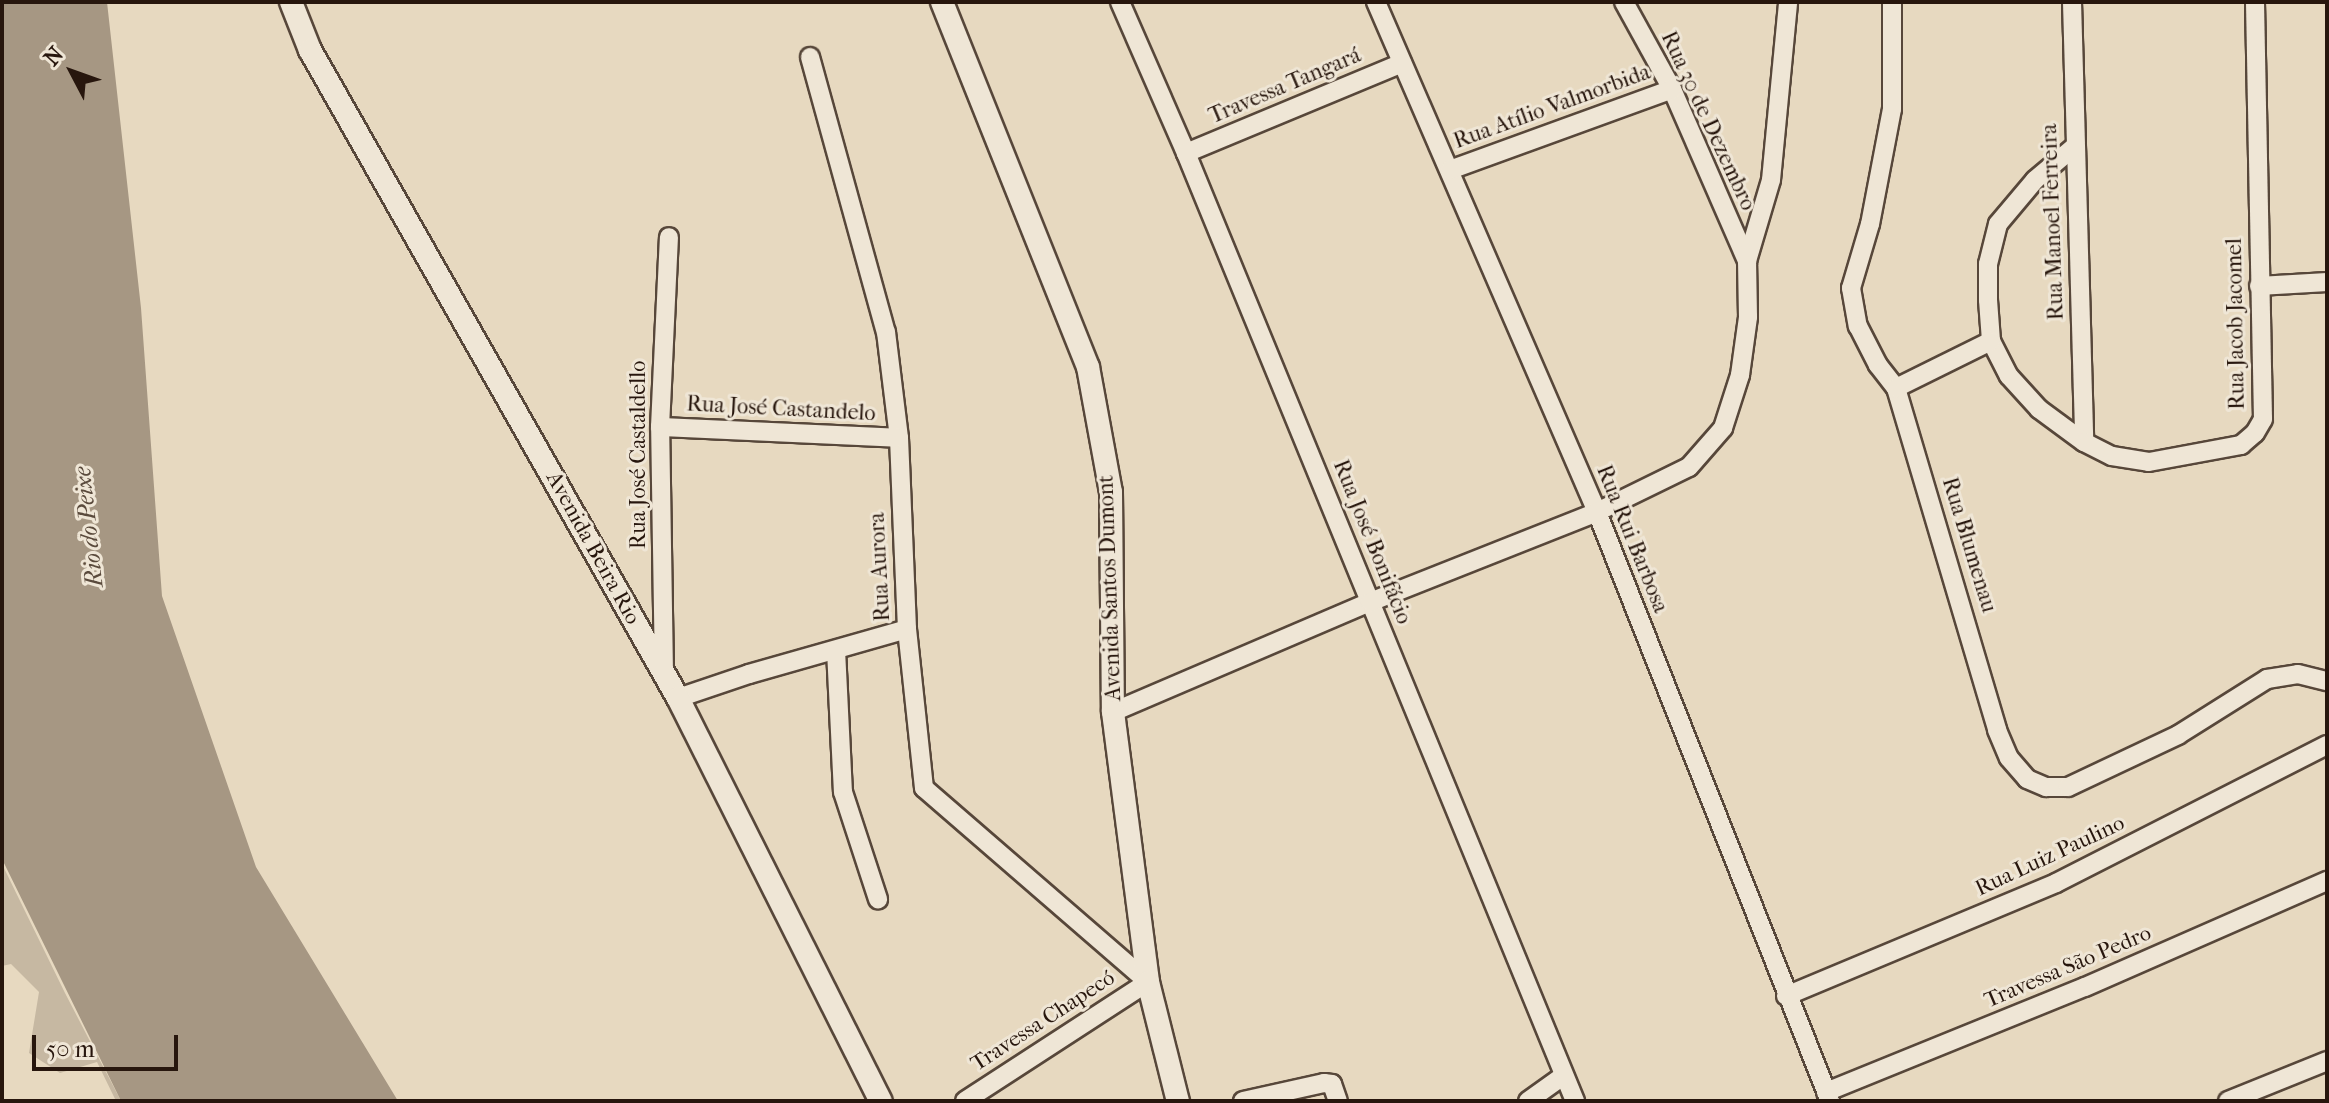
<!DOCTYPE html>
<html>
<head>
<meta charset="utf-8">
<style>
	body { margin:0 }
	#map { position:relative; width:2329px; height:1103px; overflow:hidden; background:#e7d9c0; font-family:"IM FELL French Canon",serif }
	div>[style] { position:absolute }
	.green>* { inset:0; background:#c6b8a2 }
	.water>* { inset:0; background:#a69783 }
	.roads { filter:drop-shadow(2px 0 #57473a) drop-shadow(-2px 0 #57473a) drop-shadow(0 2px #57473a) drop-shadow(0 -2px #57473a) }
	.minor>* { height:18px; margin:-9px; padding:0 9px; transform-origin:9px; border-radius:9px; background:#efe6d6 }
	.tertiary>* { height:22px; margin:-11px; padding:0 11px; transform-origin:11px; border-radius:11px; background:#efe6d6 }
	span { translate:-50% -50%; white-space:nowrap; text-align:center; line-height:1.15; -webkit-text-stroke:6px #efe6d6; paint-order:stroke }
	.street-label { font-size:22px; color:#27160d }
	.water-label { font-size:24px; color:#5a4a3c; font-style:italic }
	.frame { position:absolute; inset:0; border:4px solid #27160d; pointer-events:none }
	.north { position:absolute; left:32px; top:32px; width:80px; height:80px; -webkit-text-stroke:6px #efe6d6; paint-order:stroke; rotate:311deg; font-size:22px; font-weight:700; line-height:32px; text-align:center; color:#27160d }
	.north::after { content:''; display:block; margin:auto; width:28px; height:36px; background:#27160d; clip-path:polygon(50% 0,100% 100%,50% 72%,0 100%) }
	.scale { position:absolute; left:32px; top:1035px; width:146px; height:36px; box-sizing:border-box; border:4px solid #27160d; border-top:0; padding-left:10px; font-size:24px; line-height:28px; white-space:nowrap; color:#27160d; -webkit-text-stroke:6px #efe6d6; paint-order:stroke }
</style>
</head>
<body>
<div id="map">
	<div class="green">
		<i style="clip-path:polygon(2px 864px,65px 993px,121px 1101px,116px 1101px,97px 1062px,60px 1073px,29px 1053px,39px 992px,11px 964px,2px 966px)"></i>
	</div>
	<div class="water">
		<i style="clip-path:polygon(2px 2px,107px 2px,141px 308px,162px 596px,256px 867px,398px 1101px,121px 1101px,2px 859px)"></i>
	</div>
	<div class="roads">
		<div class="minor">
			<i style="left:1120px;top:2px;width:165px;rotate:66.4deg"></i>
			<i style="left:1186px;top:153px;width:1025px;rotate:67.69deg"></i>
			<i style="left:1376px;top:2px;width:556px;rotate:66.57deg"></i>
			<i style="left:1597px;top:512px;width:633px;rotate:68.42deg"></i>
			<i style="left:1624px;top:2px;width:99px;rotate:61.1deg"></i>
			<i style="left:1672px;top:89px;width:188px;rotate:66.4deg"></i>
			<i style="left:1892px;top:2px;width:107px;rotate:90deg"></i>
			<i style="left:1892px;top:109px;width:117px;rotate:100.8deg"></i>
			<i style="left:1870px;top:224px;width:67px;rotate:106.5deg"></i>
			<i style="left:1851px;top:288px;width:39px;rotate:80deg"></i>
			<i style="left:1858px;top:326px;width:44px;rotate:62.9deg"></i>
			<i style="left:1878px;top:365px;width:29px;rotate:52deg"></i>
			<i style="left:1896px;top:388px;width:357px;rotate:73.5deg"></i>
			<i style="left:1997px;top:730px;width:30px;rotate:67deg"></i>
			<i style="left:2009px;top:758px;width:28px;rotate:49deg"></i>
			<i style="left:2027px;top:779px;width:21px;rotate:23deg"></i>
			<i style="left:2046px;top:787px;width:22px"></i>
			<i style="left:2068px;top:787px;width:122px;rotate:-25.3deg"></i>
			<i style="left:2178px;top:735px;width:105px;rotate:-32.2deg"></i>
			<i style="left:2267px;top:679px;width:31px;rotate:-9deg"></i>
			<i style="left:2298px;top:674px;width:30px;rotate:14deg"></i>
			<i style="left:2072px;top:2px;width:440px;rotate:88.4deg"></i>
			<i style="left:810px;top:57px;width:285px;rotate:74.6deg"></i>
			<i style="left:886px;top:332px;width:107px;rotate:83deg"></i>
			<i style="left:899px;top:438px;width:191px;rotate:87.6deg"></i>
			<i style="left:907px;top:629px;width:160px;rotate:83.9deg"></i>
			<i style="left:924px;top:788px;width:296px;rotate:40.9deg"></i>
			<i style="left:1148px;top:982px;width:218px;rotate:147deg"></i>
			<i style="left:2074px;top:147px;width:51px;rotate:139.8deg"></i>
			<i style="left:2035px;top:180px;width:57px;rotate:130.1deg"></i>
			<i style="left:1998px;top:224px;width:41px;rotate:104deg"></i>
			<i style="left:1988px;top:264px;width:36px;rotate:90deg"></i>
			<i style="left:1988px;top:300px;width:41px;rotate:85.8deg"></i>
			<i style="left:1991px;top:341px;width:39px;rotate:63deg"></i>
			<i style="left:2009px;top:376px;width:45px;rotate:47.7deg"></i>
			<i style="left:2039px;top:409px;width:56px;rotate:36.3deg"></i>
			<i style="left:2084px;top:442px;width:31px;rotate:27deg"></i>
			<i style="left:2112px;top:456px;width:37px;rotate:9deg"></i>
			<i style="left:2149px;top:462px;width:94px;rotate:-10.5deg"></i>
			<i style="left:2241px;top:445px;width:18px;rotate:-41deg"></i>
			<i style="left:2255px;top:433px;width:16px;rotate:-60deg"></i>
			<i style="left:2263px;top:419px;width:417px;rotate:-91.1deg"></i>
			<i style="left:1186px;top:153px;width:234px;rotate:-22.6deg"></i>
			<i style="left:1450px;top:170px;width:236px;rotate:-20deg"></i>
			<i style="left:2259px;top:286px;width:68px;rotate:-3.4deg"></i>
			<i style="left:1896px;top:388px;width:106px;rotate:-26.3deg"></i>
			<i style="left:660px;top:427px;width:239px;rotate:2.6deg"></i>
			<i style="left:836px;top:650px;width:142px;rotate:87.2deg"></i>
			<i style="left:843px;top:792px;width:113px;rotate:71.9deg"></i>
			<i style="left:664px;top:674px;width:247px;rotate:-90.9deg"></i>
			<i style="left:660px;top:427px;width:190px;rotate:-87.3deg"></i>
			<i style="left:678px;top:698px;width:75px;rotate:-18.7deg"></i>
			<i style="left:749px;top:674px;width:164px;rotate:-15.9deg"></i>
			<i style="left:1113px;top:712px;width:280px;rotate:-23.2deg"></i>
			<i style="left:1370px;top:602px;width:244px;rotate:-21.6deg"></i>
			<i style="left:1597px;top:512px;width:102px;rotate:-26.1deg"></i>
			<i style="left:1689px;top:467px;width:52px;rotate:-48.9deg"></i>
			<i style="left:1723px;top:428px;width:56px;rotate:-72.2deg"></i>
			<i style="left:1740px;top:375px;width:59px;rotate:-82.1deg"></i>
			<i style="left:1748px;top:317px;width:56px;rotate:-91deg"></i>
			<i style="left:1747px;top:261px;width:84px;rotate:-73.5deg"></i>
			<i style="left:1771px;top:180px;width:179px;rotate:-84.5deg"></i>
			<i style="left:1786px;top:996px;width:293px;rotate:-22.7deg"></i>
			<i style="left:2056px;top:883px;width:304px;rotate:-27deg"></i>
			<i style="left:1826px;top:1092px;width:279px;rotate:-22.1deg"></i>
			<i style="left:2085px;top:987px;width:264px;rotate:-23.7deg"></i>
			<i style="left:1243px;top:1101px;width:83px;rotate:-12.5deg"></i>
			<i style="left:1324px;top:1083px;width:8px;rotate:7deg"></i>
			<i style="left:1332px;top:1084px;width:18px;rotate:71deg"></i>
			<i style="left:1528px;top:1101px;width:43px;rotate:-35.5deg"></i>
			<i style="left:2228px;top:1101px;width:107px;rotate:-22deg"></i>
		</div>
		<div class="tertiary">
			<i style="left:291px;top:2px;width:52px;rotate:68.4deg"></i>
			<i style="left:310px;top:50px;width:745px;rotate:60.41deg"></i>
			<i style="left:678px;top:698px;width:451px;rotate:63.3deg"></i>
			<i style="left:942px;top:2px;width:393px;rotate:68.2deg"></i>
			<i style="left:1088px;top:367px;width:127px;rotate:79.6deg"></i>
			<i style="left:1111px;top:492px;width:220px;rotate:89.5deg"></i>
			<i style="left:1113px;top:712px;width:272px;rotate:82.6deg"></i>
			<i style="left:1148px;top:982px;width:123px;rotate:75.9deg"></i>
		</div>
	</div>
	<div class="street-label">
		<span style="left:1285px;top:86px;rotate:-23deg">Travessa Tangará</span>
		<span style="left:1552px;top:107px;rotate:-20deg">Rua Atílio Valmorbida</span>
		<span style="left:1708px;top:121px;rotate:65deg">Rua 30 de Dezembro</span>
		<span style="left:2053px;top:222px;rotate:-92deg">Rua Manoel Ferreira</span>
		<span style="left:2236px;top:324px;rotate:-91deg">Rua Jacob Jacomel</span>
		<span style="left:781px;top:409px;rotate:3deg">Rua José Castandelo</span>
		<span style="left:639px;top:455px;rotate:-90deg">Rua José Castaldello</span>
		<span style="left:1632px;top:539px;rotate:68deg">Rua Rui Barbosa</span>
		<span style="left:1372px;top:542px;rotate:68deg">Rua José Bonifácio</span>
		<span style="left:1969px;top:545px;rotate:73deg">Rua Blumenau</span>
		<span style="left:593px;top:548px;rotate:61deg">Avenida Beira Rio</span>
		<span style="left:880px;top:567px;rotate:-93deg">Rua Aurora</span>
		<span style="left:1110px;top:588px;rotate:-92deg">Avenida Santos Dumont</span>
		<span style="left:2050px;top:856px;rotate:-25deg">Rua Luiz Paulino</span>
		<span style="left:2068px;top:967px;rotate:-23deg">Travessa São Pedro</span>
		<span style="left:1043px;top:1021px;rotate:-33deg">Travessa Chapecó</span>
	</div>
	<div class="water-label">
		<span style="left:89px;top:527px;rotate:-96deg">Rio do Peixe</span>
	</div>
	<div class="frame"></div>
	<div class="north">N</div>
	<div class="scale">50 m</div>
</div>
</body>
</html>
